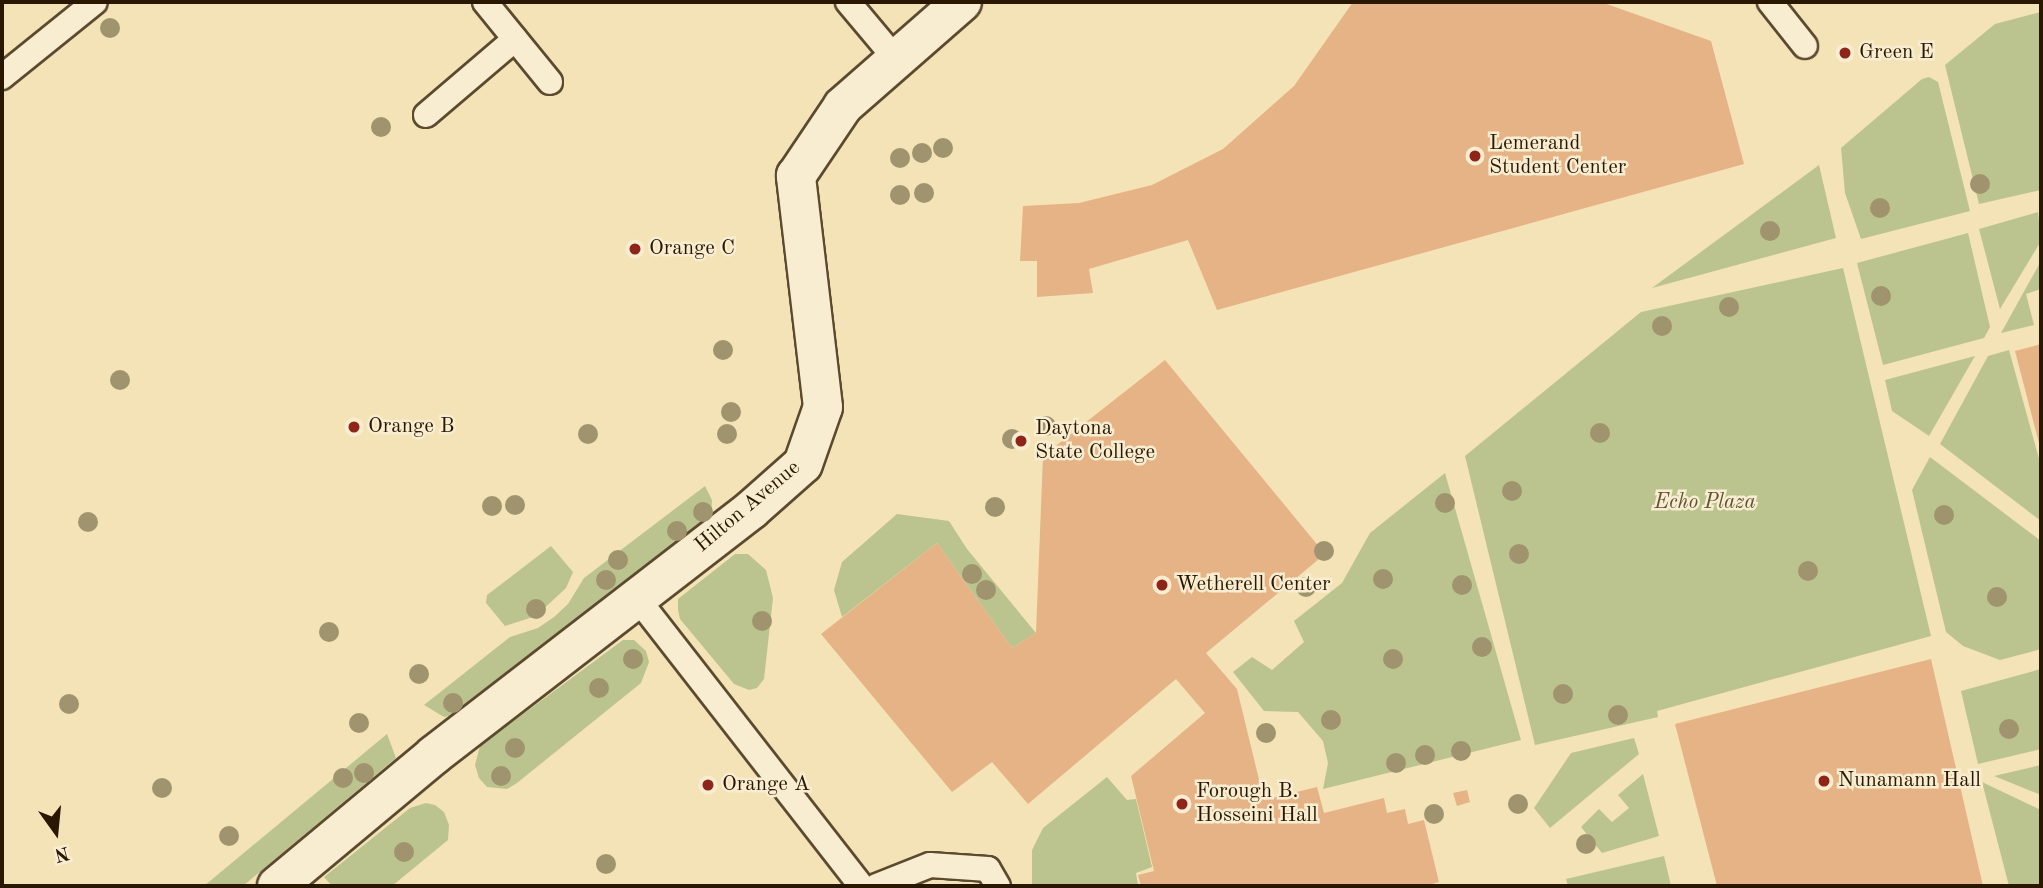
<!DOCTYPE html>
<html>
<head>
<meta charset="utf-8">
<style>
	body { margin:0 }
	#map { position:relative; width:2043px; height:888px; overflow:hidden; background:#f4e3b6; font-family:"Old Standard TT",serif }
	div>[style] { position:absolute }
	.green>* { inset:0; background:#bbc48e }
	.building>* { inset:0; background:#e6b386 }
	.roads { filter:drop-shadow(2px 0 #5c4a2f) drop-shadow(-2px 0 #5c4a2f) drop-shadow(0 2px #5c4a2f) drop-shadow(0 -2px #5c4a2f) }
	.lane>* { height:24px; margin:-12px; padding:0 12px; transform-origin:12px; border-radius:12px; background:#f8edd0 }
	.street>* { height:38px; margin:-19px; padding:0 19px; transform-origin:19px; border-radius:19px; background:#f8edd0 }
	.trees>* { width:20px; height:20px; margin:-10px; border-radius:50%; background:#a0946e }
	.dots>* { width:19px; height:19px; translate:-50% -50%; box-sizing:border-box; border:4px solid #f8edd0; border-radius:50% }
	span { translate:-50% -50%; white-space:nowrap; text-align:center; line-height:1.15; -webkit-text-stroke:5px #f8edd0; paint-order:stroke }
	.poi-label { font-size:21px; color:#291702 }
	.left { translate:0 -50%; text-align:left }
	.park-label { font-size:21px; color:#5c5433; font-style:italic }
	.street-label { font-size:21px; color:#291702 }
	.frame { position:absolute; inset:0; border:4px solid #291702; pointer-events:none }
	.north { position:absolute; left:21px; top:797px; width:70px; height:70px; -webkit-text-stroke:5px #f8edd0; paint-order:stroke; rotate:165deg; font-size:19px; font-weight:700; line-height:28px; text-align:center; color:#291702 }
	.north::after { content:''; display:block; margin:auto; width:24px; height:32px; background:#291702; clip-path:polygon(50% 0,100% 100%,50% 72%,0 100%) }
</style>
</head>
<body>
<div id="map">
	<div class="green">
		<i style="clip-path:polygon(2041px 12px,2041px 190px,1979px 204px,1945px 65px,1995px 24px)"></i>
		<i style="clip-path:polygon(1929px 77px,1938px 82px,1970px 211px,1861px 239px,1845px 193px,1841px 148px,1922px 79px)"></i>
		<i style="clip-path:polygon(1819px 165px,1836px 238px,1652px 288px)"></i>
		<i style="clip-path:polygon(2038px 212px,2041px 241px,2000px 309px,1979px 229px)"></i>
		<i style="clip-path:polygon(1968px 233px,1990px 327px,1984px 338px,1883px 365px,1857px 263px)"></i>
		<i style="clip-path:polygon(2041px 261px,2041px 289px,2026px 294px,2034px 325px,2001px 333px)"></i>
		<i style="clip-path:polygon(1843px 268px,1931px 636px,1657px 711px,1658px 717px,1535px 745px,1465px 456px,1641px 312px)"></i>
		<i style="clip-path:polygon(2009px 350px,2041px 466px,2041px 521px,1940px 444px,1988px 356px)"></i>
		<i style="clip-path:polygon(1975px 356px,1929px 436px,1892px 411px,1885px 380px)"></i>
		<i style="clip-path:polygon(1930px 457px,2041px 541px,2041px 649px,2000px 660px,1963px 646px,1946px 632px,1912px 490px)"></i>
		<i style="clip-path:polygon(1445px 473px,1521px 740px,1323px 789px,1328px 763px,1323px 741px,1298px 712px,1264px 711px,1233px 672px,1252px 657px,1272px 670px,1304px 642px,1294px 621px,1342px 583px,1370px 533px)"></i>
		<i style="clip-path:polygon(705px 486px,712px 500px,711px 516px,449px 716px,444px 717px,424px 705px,510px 637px,538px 628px,554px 617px,568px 604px,584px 578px)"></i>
		<i style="clip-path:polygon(897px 514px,949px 521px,967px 549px,1036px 633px,1012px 648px,937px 543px,842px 617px,834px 590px,842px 562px)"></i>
		<i style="clip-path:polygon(551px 546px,573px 572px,566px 588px,536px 616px,505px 626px,486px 603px,487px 595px)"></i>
		<i style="clip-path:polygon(735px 554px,748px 554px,766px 570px,773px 598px,764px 679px,757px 688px,749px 690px,734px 684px,680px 619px,678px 610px,678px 599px)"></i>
		<i style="clip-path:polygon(623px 640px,634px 640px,646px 651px,649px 662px,641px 683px,517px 783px,507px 789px,487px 787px,479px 778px,475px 765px,480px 746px)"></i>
		<i style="clip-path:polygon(2041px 669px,2041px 749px,1978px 764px,1961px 691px)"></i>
		<i style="clip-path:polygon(387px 734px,396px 758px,243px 886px,204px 886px)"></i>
		<i style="clip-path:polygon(1634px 738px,1639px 754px,1550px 828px,1534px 808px,1571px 753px)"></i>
		<i style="clip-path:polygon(2041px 765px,2041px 795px,1994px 776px)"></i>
		<i style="clip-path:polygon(1643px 774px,1659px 836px,1602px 853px,1581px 827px,1599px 809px,1612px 822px,1629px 808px,1618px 795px)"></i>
		<i style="clip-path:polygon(1107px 777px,1127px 800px,1136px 799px,1152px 867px,1136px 873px,1138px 885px,1133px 886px,1032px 886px,1032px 850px,1043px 828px)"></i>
		<i style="clip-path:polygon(1982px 782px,2041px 810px,2041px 886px,2009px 886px)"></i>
		<i style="clip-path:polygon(426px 803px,435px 805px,444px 812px,449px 825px,448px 840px,392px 886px,332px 886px,324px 877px,410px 808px)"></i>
		<i style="clip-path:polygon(1664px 856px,1671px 886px,1568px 886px,1566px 879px)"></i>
	</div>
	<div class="building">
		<i style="clip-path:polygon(1353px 2px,1601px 2px,1711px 41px,1744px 164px,1217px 310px,1188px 240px,1089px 269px,1093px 293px,1037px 297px,1037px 261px,1020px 261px,1023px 206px,1079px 203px,1152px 185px,1223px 149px,1294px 86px)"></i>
		<i style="clip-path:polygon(2041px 344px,2041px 447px,2040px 447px,2015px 351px)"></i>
		<i style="clip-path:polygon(1165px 360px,1325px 554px,1206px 653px,1237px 689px,1264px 800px,1317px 787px,1324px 813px,1384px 798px,1387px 813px,1405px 809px,1408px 824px,1424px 820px,1439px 882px,1425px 886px,1141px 886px,1138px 875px,1154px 871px,1131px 776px,1205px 713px,1176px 679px,1028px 804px,992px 762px,952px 792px,821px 634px,937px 543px,1012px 648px,1036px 633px,1043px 456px)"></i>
		<i style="clip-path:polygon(1931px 659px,1983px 886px,1717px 886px,1675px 724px)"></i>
		<i style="clip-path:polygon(1467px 790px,1470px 802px,1457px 806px,1453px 793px)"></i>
	</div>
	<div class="roads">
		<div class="lane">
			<i style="left:485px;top:2px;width:103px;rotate:50.9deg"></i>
			<i style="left:848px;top:2px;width:73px;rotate:50deg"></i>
			<i style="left:1770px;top:2px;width:56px;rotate:51.5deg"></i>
			<i style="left:2px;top:77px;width:119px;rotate:-38.9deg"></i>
			<i style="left:426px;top:115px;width:117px;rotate:-40.5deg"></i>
			<i style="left:637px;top:598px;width:365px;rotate:52.1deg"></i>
			<i style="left:877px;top:886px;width:57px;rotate:-21.6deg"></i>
			<i style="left:930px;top:865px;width:58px;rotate:3.9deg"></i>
			<i style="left:988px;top:869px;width:20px;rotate:60deg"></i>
		</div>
		<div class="street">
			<i style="left:277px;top:886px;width:204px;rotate:-39.8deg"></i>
			<i style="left:434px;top:755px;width:401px;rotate:-37.7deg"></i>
			<i style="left:751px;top:510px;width:69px;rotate:-41.5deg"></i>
			<i style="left:803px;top:464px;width:60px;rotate:-70.7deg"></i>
			<i style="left:823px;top:407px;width:233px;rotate:-96.7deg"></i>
			<i style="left:796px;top:176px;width:84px;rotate:-56.1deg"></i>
			<i style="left:843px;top:106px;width:158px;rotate:-41.2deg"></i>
		</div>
	</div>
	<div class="trees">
		<i style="left:110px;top:28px"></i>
		<i style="left:381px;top:127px"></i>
		<i style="left:943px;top:148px"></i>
		<i style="left:922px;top:153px"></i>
		<i style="left:900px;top:158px"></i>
		<i style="left:1980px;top:184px"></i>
		<i style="left:924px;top:193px"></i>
		<i style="left:900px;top:195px"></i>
		<i style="left:1880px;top:208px"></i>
		<i style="left:1770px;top:231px"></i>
		<i style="left:1881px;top:296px"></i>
		<i style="left:1729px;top:307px"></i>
		<i style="left:1662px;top:326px"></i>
		<i style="left:723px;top:350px"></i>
		<i style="left:120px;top:380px"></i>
		<i style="left:731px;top:412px"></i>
		<i style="left:1046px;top:426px"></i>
		<i style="left:1600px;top:433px"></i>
		<i style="left:588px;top:434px"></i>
		<i style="left:727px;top:434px"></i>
		<i style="left:1012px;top:439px"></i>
		<i style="left:1512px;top:491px"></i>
		<i style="left:1445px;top:503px"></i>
		<i style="left:515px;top:505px"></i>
		<i style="left:492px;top:506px"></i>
		<i style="left:995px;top:507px"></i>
		<i style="left:703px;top:512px"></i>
		<i style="left:1944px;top:515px"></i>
		<i style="left:88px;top:522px"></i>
		<i style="left:677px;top:531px"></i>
		<i style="left:1324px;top:551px"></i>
		<i style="left:1519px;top:554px"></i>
		<i style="left:618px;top:560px"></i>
		<i style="left:1808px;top:571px"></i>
		<i style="left:972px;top:574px"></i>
		<i style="left:1383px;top:579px"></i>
		<i style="left:606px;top:580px"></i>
		<i style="left:1462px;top:585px"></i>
		<i style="left:1306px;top:587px"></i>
		<i style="left:986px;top:590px"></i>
		<i style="left:1997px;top:597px"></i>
		<i style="left:536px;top:609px"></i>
		<i style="left:762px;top:621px"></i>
		<i style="left:329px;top:632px"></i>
		<i style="left:1482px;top:647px"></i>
		<i style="left:633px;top:659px"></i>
		<i style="left:1393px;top:659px"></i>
		<i style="left:419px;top:674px"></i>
		<i style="left:599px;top:688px"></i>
		<i style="left:1563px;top:694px"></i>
		<i style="left:453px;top:703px"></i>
		<i style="left:69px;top:704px"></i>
		<i style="left:1618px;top:715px"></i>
		<i style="left:1331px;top:720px"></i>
		<i style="left:359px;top:723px"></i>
		<i style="left:2009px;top:729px"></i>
		<i style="left:1266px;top:733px"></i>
		<i style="left:515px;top:748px"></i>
		<i style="left:1461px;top:751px"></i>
		<i style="left:1425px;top:755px"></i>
		<i style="left:1396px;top:763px"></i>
		<i style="left:364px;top:773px"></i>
		<i style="left:501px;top:776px"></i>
		<i style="left:343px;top:778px"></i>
		<i style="left:162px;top:788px"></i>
		<i style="left:1518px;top:804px"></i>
		<i style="left:1434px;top:814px"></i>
		<i style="left:229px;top:836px"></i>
		<i style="left:1586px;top:844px"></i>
		<i style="left:404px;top:852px"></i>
		<i style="left:606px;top:864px"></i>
	</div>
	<div class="dots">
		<i style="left:1845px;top:53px;background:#8f2418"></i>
		<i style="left:1475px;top:156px;background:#8f2418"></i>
		<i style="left:635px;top:249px;background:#8f2418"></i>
		<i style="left:354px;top:427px;background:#8f2418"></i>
		<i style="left:1021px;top:441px;background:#8f2418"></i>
		<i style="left:1162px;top:585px;background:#8f2418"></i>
		<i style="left:1824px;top:781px;background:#8f2418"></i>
		<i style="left:708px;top:785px;background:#8f2418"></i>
		<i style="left:1182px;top:804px;background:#8f2418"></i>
	</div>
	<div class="poi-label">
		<span class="left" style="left:1859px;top:53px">Green E</span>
		<span class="left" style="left:1489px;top:156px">Lemerand<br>Student Center</span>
		<span class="left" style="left:649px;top:249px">Orange C</span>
		<span class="left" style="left:368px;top:427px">Orange B</span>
		<span class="left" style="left:1035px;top:441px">Daytona<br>State College</span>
		<span class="left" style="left:1176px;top:585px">Wetherell Center</span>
		<span class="left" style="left:1838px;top:781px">Nunamann Hall</span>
		<span class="left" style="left:722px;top:785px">Orange A</span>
		<span class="left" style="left:1196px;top:804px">Forough B.<br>Hosseini Hall</span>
	</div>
	<div class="park-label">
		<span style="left:1705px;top:503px">Echo Plaza</span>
	</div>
	<div class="street-label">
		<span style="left:748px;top:507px;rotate:-40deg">Hilton Avenue</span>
	</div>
	<div class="frame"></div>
	<div class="north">N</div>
</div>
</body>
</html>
